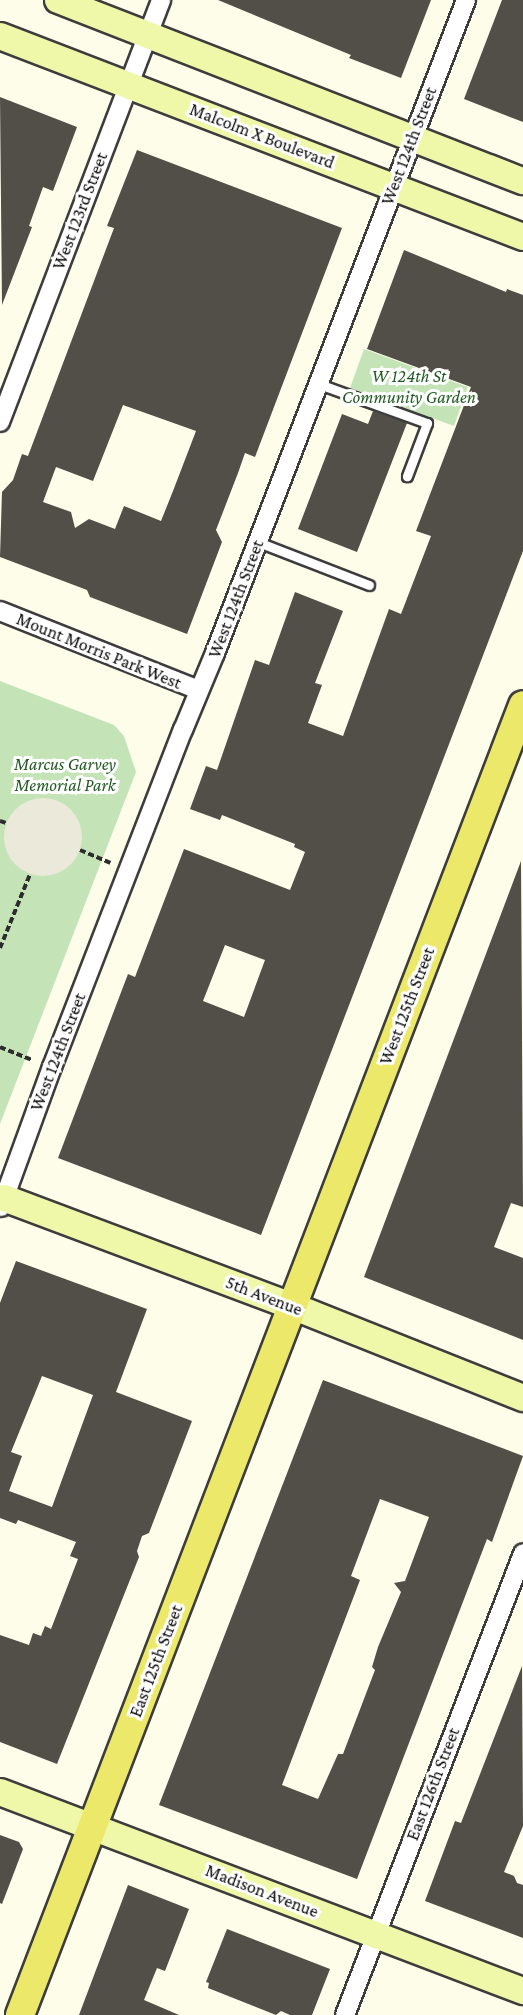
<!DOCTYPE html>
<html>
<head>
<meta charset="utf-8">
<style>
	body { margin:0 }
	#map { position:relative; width:523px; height:2015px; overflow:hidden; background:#fdfde9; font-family:"Crimson Pro",serif }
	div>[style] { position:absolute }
	.green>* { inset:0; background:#c4e4b7 }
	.plaza>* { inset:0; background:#ebeada }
	.round { border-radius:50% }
	.building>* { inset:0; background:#524e48 }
	.path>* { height:4px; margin-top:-2px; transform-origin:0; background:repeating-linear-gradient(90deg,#2c2c2c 0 6px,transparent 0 9px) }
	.roads { filter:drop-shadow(2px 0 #3d3d3d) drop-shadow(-2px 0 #3d3d3d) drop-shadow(0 2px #3d3d3d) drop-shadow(0 -2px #3d3d3d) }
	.service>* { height:9px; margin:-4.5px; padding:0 4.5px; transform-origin:4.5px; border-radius:4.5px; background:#fff }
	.minor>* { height:18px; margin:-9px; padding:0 9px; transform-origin:9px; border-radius:9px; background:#fff }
	.secondary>* { height:26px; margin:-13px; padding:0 13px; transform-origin:13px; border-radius:13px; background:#eff8a9 }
	.primary>* { height:28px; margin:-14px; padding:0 14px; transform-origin:14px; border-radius:14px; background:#ece96a }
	span { translate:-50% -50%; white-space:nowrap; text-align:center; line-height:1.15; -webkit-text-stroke:6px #fff; paint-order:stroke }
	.street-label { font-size:18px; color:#0a0a0a }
	.park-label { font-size:18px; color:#215b22; font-style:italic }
</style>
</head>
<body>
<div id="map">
	<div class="green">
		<i style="clip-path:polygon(364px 349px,468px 387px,454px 426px,350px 388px)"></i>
		<i style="clip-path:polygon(0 681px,114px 725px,124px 736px,136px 772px,0 1124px)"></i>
	</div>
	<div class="plaza">
		<i class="round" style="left:4px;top:798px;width:78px;height:78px"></i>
	</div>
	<div class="building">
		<i style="clip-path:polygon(218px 0,431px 0,401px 78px,349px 58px,351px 55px)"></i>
		<i style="clip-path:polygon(502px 0,523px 0,523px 122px,464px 99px)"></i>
		<i style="clip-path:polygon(0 97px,77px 127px,53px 191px,43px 187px,29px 226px,32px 227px,2px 305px)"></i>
		<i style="clip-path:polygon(evenodd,137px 150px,342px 228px,255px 457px,245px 453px,238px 473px,216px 530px,222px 542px,187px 634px,90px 597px,87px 590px,0 557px,2px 492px,13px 480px,22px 454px,28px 456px,114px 228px,107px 226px,137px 150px,123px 405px,196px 431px,173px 491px,161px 521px,124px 506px,115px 529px,89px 519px,75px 528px,71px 512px,43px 502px,56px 467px,93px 481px,123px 405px)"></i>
		<i style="clip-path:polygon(evenodd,404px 250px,506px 292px,507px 289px,523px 295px,523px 551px,261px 1235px,58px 1158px,128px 974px,135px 977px,184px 849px,290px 890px,305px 852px,294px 847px,295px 844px,222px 815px,220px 820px,190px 809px,206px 766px,217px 770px,255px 660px,269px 665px,295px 592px,343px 611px,315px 683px,322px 685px,308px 723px,343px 736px,389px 609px,401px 614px,431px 536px,416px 531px,471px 387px,367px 349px,404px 250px,225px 945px,265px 960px,244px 1017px,203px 1001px,225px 945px)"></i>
		<i style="clip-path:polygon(373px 411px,407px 423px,357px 552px,298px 529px,342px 414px,368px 424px)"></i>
		<i style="clip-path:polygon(521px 861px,523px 1207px,511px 1203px,494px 1247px,523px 1258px,523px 1340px,364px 1277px)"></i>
		<i style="clip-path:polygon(evenodd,16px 1261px,147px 1309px,116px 1392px,192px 1421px,149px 1533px,142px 1536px,137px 1551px,139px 1557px,57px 1764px,0 1742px,0 1635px,29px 1645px,33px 1633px,41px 1636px,45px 1626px,51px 1629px,78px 1559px,70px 1556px,76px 1542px,18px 1520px,16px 1524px,0 1518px,0 1303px,16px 1261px,42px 1376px,93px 1395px,52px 1507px,9px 1491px,22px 1456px,11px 1452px,42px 1376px)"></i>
		<i style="clip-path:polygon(evenodd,323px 1380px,523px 1456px,492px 1542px,487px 1539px,357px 1879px,159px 1805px,323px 1380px,380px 1499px,429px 1517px,405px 1581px,394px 1583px,401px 1592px,378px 1647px,372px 1667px,375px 1670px,343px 1754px,338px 1754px,318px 1799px,282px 1785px,360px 1580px,351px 1576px,380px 1499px)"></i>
		<i style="clip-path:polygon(522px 1666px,523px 1826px,504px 1872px,514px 1876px,517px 1883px,523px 1885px,523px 1938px,425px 1901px,455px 1821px,461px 1823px)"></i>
		<i style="clip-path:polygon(0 1835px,19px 1842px,23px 1849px,2px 1904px,0 1903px)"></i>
		<i style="clip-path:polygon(128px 1885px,189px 1909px,165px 1971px,157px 1968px,144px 2000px,179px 2015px,79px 2015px)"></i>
		<i style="clip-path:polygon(227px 1929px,330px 1969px,312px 2015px,290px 2015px,281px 2011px,276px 2015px,208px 1988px,209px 1983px,206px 1982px)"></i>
	</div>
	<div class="path">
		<i style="left:0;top:821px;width:6px;rotate:18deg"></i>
		<i style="left:80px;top:850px;width:33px;rotate:23deg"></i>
		<i style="left:0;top:948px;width:80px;rotate:-67.9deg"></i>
		<i style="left:0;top:1047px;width:35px;rotate:22deg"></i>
	</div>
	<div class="roads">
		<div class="service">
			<i style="left:319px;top:384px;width:115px;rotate:19.9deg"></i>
			<i style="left:427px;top:423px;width:57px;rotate:110.7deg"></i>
			<i style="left:258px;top:542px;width:119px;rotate:21.2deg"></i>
		</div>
		<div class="minor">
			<i style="left:0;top:422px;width:452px;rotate:-69.1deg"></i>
			<i style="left:0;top:611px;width:214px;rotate:21.7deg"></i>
			<i style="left:1px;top:1207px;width:149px;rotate:-70deg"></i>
			<i style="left:52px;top:1067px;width:362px;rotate:-68.8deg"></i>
			<i style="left:183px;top:730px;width:83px;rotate:-67.4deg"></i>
			<i style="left:215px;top:653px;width:700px;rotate:-68.97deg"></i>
			<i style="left:345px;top:2015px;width:495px;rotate:-68.9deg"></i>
		</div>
		<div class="secondary">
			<i style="left:58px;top:0;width:499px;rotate:21.3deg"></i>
			<i style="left:0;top:36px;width:560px;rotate:21.02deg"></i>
			<i style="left:4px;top:1198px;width:308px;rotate:20.6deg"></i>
			<i style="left:292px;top:1306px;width:249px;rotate:21.7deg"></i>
			<i style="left:0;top:1792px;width:560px;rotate:20.83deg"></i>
		</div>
		<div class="primary">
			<i style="left:20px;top:2015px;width:1403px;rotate:-68.99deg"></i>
		</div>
	</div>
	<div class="street-label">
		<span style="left:262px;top:136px;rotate:21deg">Malcolm X Boulevard</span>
		<span style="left:409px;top:146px;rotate:-69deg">West 124th Street</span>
		<span style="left:80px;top:211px;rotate:-69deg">West 123rd Street</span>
		<span style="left:236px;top:599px;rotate:-69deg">West 124th Street</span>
		<span style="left:99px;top:651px;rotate:22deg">Mount Morris Park West</span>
		<span style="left:407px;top:1006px;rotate:-69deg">West 125th Street</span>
		<span style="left:58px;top:1052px;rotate:-69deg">West 124th Street</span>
		<span style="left:264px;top:1296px;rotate:21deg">5th Avenue</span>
		<span style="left:156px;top:1661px;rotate:-69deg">East 125th Street</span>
		<span style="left:433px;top:1784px;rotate:-69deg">East 126th Street</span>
		<span style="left:262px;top:1891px;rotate:21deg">Madison Avenue</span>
	</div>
	<div class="park-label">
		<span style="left:409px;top:387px">W 124th St<br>Community Garden</span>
		<span style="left:65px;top:775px">Marcus Garvey<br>Memorial Park</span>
	</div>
</div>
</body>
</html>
